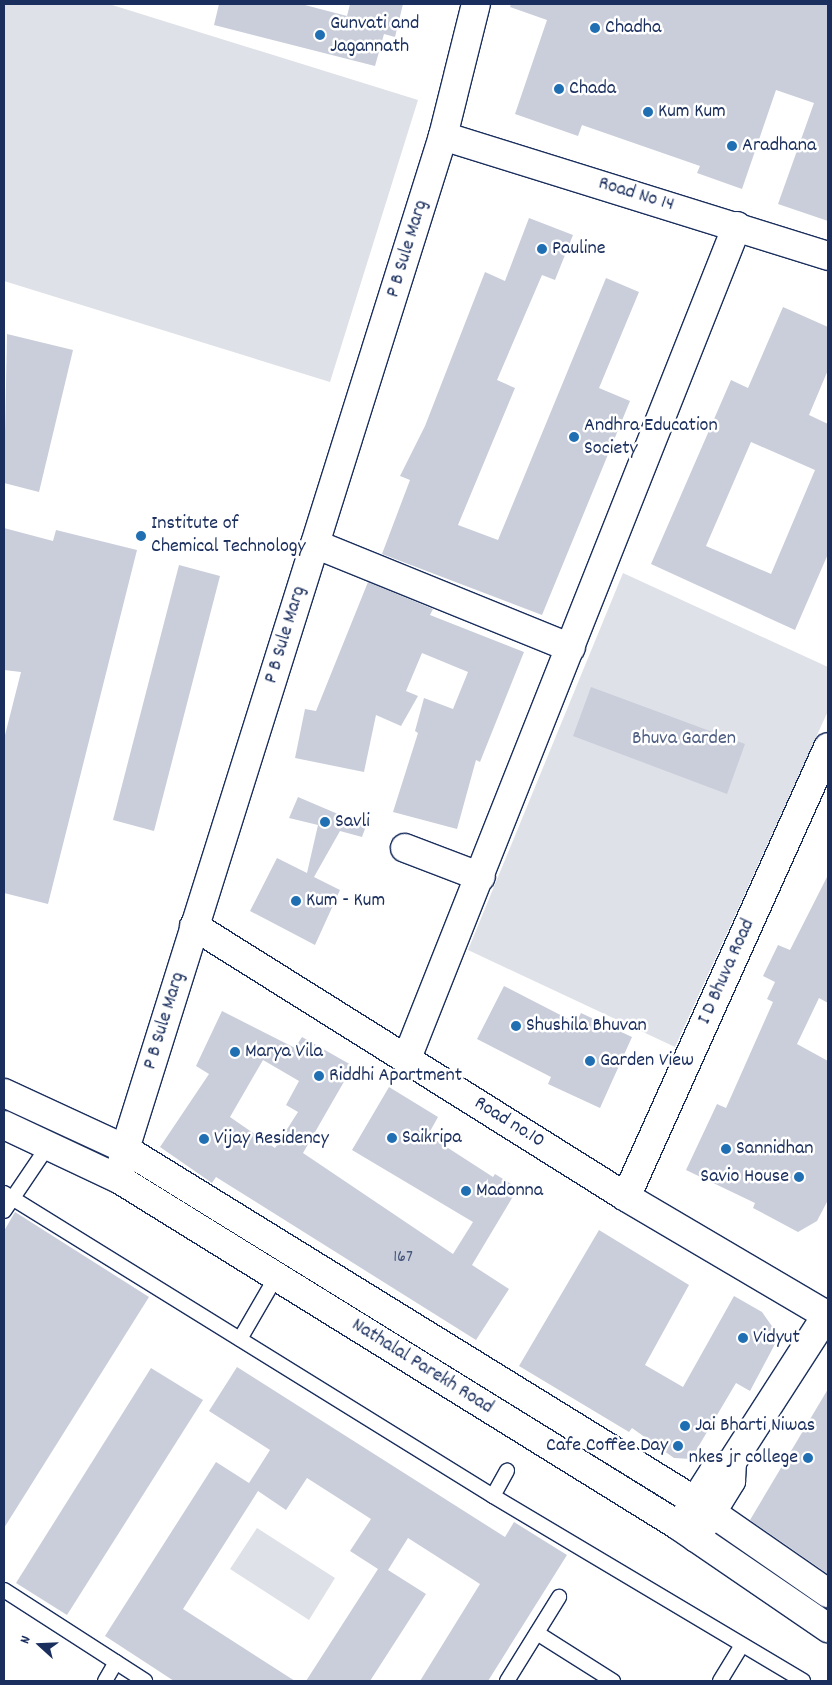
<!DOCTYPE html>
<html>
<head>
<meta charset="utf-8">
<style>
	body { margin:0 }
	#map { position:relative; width:832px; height:1685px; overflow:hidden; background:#fff; font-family:Dekko,sans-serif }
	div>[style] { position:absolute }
	.green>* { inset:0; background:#dee1e7 }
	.building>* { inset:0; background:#caceda }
	.roads { filter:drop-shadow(1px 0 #1b2f5e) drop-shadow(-1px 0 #1b2f5e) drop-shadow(0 1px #1b2f5e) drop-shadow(0 -1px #1b2f5e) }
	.lane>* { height:14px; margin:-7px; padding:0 7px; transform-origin:7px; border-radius:7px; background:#fff }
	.street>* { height:28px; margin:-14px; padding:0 14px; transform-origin:14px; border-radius:14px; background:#fff }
	.secondary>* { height:28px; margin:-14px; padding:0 14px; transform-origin:14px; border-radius:14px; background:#fff }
	.dots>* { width:14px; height:14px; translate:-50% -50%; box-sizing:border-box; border:2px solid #fff; border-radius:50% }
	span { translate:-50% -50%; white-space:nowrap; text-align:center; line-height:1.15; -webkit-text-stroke:5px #fff; paint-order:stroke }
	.number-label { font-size:18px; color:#47577d }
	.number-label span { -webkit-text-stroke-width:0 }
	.poi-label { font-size:20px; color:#1b2f5e }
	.left { translate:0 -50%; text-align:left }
	.right { translate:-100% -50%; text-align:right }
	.street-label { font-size:20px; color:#1b2f5e }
	.park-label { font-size:20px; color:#4c5c80 }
	.frame { position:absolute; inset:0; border:5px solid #1b2f5e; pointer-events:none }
	.north { position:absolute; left:15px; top:1620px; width:50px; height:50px; -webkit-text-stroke:4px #fff; paint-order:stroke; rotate:290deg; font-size:14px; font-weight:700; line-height:20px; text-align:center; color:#1b2f5e }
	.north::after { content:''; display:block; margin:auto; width:18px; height:22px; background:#1b2f5e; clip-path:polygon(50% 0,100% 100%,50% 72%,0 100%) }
</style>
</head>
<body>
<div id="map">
	<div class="green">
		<i style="clip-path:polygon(4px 4px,109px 4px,418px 100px,330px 382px,4px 281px)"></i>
		<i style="clip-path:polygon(623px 573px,828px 667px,828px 711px,675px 1047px,468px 950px)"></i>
		<i style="clip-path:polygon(257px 1528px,335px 1578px,309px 1620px,230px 1569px)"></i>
	</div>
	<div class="building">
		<i style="clip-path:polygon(219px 4px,301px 4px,347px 16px,350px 4px,403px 4px,395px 37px,384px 34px,375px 66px,214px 25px)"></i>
		<i style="clip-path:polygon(511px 4px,828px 4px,828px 221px,778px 204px,814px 103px,776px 90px,742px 189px,697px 173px,700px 166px,582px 125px,578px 136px,515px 114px,547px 20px,510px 7px)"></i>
		<i style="clip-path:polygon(529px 218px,573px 235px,555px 280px,542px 275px,497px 380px,515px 388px,458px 525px,498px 540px,606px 278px,639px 292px,599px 388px,630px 401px,542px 615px,382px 554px,410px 480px,400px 476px,425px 426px,485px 272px,505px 281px)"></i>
		<i style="clip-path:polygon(evenodd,783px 307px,828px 327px,828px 370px,809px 415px,828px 424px,828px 554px,795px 630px,651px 564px,731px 380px,748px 388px,783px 307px,751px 442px,815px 470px,771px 574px,706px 546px,751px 442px)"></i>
		<i style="clip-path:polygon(7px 334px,73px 350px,39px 492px,4px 483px)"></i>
		<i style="clip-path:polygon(4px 528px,53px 541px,56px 530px,137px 550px,48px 904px,4px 893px,4px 739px,21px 672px,4px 670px)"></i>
		<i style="clip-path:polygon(179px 565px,220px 576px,154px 831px,113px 820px)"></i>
		<i style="clip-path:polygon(368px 582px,433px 609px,430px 615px,524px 652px,480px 762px,476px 760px,457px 829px,393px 812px,418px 733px,415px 731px,424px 698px,453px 709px,468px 672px,422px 653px,406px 691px,418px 696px,401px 726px,376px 715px,364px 772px,295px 758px,305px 709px,316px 711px)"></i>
		<i style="clip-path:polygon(591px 687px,745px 744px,727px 794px,573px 736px)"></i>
		<i style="clip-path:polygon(298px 797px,366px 826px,362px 837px,340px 831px,314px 877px,340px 890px,315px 945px,250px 911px,277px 858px,307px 873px,318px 825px,289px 818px)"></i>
		<i style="clip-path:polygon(828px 875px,828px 1003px,819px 998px,797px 1044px,828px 1061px,828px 1200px,817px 1221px,798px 1232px,753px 1208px,755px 1203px,686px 1170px,717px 1104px,726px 1108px,773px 1002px,767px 999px,775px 982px,763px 976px,778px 945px,790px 950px)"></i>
		<i style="clip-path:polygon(504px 986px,576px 1023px,581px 1013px,632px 1037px,600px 1108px,548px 1084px,551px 1077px,477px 1039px)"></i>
		<i style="clip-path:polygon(evenodd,222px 1011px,295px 1048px,302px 1037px,353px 1066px,303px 1153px,453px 1254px,473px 1222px,352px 1150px,389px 1087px,438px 1117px,428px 1135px,493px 1177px,495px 1174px,518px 1188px,472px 1265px,509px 1289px,476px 1340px,216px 1177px,212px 1183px,160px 1147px,209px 1074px,196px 1066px,222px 1011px,263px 1060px,299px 1081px,286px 1105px,298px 1112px,275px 1148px,230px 1117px,263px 1060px)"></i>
		<i style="clip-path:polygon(15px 1212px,149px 1297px,4px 1528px,4px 1231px)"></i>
		<i style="clip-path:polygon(599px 1230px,689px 1285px,645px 1365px,683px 1387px,734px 1296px,762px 1312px,776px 1332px,775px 1344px,750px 1391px,736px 1383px,691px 1459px,674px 1458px,632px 1428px,629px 1432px,519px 1366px)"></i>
		<i style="clip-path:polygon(237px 1367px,505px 1537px,514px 1522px,567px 1555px,488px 1681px,420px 1681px,480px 1584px,408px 1538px,388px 1570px,426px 1594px,370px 1681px,306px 1681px,378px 1569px,350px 1551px,371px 1519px,307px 1478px,286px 1510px,258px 1491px,183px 1609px,295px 1681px,174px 1681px,105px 1636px,216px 1462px,249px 1483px,270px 1450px,209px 1411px)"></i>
		<i style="clip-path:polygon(151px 1368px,203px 1400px,67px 1615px,16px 1583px)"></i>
		<i style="clip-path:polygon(828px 1389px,828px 1574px,750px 1520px)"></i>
	</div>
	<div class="roads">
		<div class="lane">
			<i style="left:4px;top:1193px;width:575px;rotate:31.78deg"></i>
			<i style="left:493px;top:1496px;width:361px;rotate:30.8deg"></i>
			<i style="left:4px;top:1211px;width:78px;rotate:-55.9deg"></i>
			<i style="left:240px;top:1339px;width:72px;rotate:-59.9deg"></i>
			<i style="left:493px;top:1496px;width:29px;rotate:-61deg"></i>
			<i style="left:4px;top:1590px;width:168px;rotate:32.8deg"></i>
			<i style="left:537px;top:1633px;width:90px;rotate:32.3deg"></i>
			<i style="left:105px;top:1681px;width:22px;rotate:-60deg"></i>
			<i style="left:507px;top:1681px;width:99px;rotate:-58.2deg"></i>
			<i style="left:720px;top:1681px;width:42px;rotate:-58.6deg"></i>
		</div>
		<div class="street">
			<i style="left:443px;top:136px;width:403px;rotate:17.3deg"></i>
			<i style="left:315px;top:544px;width:276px;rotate:22.1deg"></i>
			<i style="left:405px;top:848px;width:81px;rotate:20.9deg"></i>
			<i style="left:194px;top:926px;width:510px;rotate:32.1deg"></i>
			<i style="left:626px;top:1197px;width:234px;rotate:30.5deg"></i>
			<i style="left:407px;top:1058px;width:895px;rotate:-68.37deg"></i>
			<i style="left:119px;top:1179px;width:31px;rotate:-79deg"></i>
			<i style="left:125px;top:1149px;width:1062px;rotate:-72.57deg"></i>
			<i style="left:443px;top:136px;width:136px;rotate:-76deg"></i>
			<i style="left:626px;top:1197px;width:493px;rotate:-65.8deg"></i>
			<i style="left:679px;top:1526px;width:65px;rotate:-57.5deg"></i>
			<i style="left:714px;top:1471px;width:20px;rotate:-27deg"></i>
			<i style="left:732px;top:1462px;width:177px;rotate:-57.2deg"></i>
			<i style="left:696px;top:1538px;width:67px;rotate:-58.4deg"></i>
			<i style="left:731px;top:1481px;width:19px;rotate:-87deg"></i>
		</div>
		<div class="secondary">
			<i style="left:4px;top:1093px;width:133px;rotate:24.8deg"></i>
			<i style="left:125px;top:1149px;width:670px;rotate:31.7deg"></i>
			<i style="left:695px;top:1501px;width:162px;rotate:34.7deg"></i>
			<i style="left:4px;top:1125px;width:127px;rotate:25.2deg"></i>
			<i style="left:119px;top:1179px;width:659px;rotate:31.78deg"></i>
			<i style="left:679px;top:1526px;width:181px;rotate:34.4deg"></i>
		</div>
	</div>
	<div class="dots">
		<i style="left:595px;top:28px;background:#1f6fb2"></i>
		<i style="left:320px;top:35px;background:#1f6fb2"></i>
		<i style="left:559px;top:89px;background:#1f6fb2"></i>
		<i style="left:648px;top:112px;background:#1f6fb2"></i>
		<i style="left:732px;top:146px;background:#1f6fb2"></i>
		<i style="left:542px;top:249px;background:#1f6fb2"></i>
		<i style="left:574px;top:437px;background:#1f6fb2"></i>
		<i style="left:141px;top:536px;background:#1f6fb2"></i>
		<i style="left:325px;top:822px;background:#1f6fb2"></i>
		<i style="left:296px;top:901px;background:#1f6fb2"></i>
		<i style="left:516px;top:1026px;background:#1f6fb2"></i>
		<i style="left:235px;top:1052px;background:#1f6fb2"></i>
		<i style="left:590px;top:1061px;background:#1f6fb2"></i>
		<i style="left:319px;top:1076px;background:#1f6fb2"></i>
		<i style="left:392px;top:1138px;background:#1f6fb2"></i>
		<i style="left:204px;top:1139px;background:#1f6fb2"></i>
		<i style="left:726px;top:1149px;background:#1f6fb2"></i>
		<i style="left:799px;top:1177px;background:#1f6fb2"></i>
		<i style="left:466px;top:1191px;background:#1f6fb2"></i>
		<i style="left:743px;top:1338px;background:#1f6fb2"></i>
		<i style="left:685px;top:1426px;background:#1f6fb2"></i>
		<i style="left:678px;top:1446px;background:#1f6fb2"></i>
		<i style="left:808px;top:1458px;background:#1f6fb2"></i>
	</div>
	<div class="number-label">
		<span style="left:403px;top:1258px">167</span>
	</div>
	<div class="poi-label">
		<span class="left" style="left:330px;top:36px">Gunvati and<br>Jagannath</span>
		<span class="left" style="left:605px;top:28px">Chadha</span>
		<span class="left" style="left:569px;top:89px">Chada</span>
		<span class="left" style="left:658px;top:112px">Kum Kum</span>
		<span class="left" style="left:742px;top:146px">Aradhana</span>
		<span class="left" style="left:552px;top:249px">Pauline</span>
		<span class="left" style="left:584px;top:438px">Andhra Education<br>Society</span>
		<span class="left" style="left:151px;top:536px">Institute of<br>Chemical Technology</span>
		<span class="left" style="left:335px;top:822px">Savli</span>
		<span class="left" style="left:306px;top:901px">Kum - Kum</span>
		<span class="left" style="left:526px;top:1026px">Shushila Bhuvan</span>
		<span class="left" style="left:245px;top:1052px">Marya Vila</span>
		<span class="left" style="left:600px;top:1061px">Garden View</span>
		<span class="left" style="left:329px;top:1076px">Riddhi Apartment</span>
		<span class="left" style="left:402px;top:1138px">Saikripa</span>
		<span class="left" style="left:214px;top:1139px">Vijay Residency</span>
		<span class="left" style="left:736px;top:1149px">Sannidhan</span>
		<span class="right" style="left:789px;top:1177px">Savio House</span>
		<span class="left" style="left:476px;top:1191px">Madonna</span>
		<span class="left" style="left:753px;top:1338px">Vidyut</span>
		<span class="left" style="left:695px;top:1426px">Jai Bharti Niwas</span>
		<span class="right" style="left:668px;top:1446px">Cafe Coffee Day</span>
		<span class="right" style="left:798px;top:1458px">nkes jr college</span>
	</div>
	<div class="street-label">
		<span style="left:636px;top:195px;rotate:17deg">Road No 14</span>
		<span style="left:408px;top:249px;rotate:-73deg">P B Sule Marg</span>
		<span style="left:286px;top:635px;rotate:-73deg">P B Sule Marg</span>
		<span style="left:727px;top:972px;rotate:-66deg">I D Bhuva Road</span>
		<span style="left:165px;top:1021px;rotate:-73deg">P B Sule Marg</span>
		<span style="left:509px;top:1123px;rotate:32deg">Road no.10</span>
		<span style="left:422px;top:1367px;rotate:32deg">Nathalal Parekh Road</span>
	</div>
	<div class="park-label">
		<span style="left:684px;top:739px">Bhuva Garden</span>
	</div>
	<div class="frame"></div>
	<div class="north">N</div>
</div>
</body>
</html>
